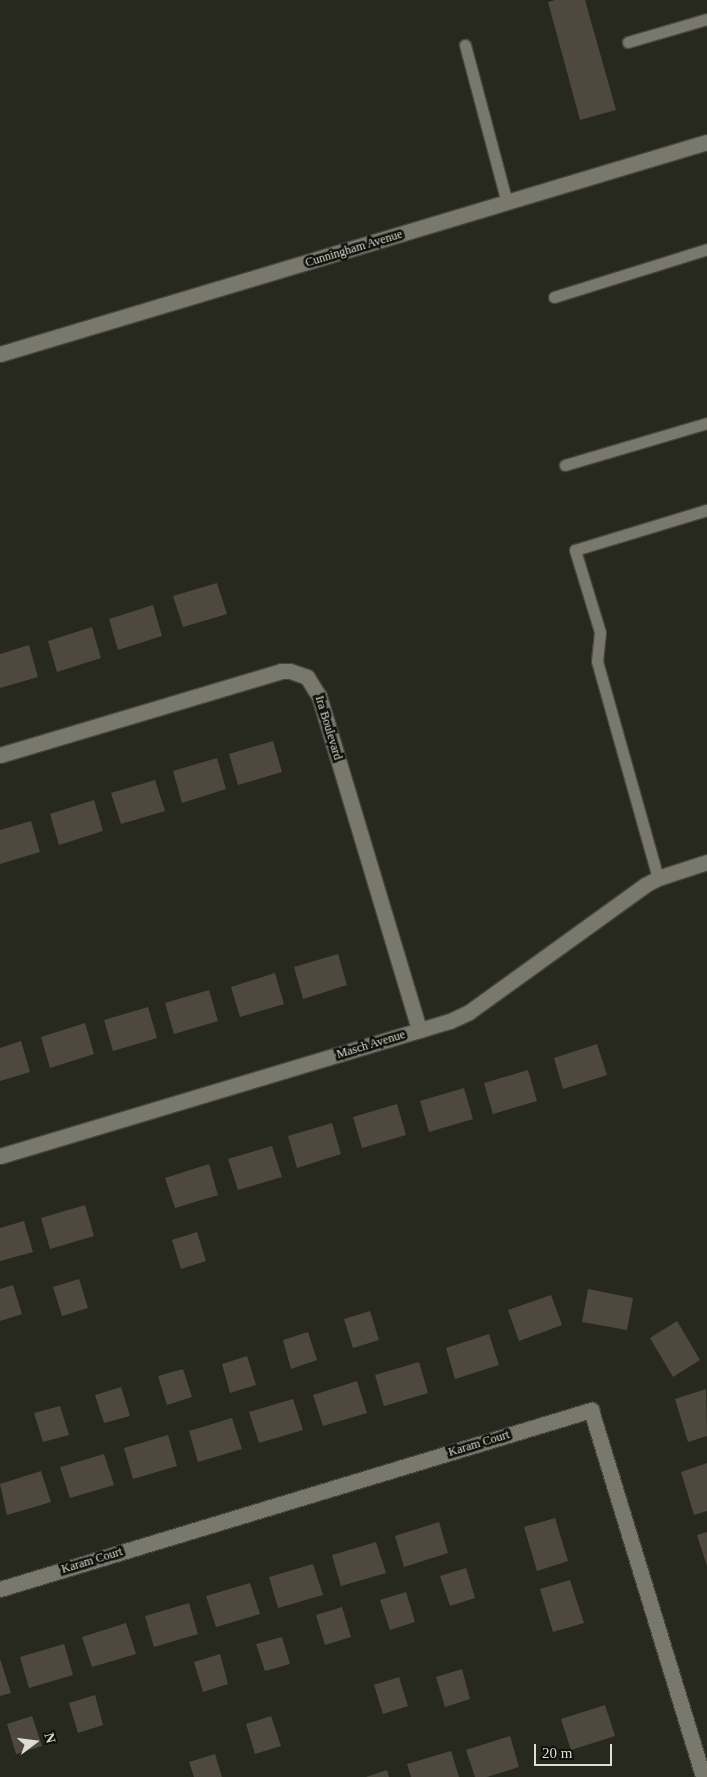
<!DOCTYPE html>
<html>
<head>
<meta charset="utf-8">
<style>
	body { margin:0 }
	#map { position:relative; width:707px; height:1777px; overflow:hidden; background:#28291e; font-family:"Times New Roman",serif }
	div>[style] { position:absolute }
	.building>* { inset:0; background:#4f483e }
	.roads { filter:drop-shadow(1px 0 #46463e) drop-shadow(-1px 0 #46463e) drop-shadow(0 1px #46463e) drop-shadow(0 -1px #46463e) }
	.lane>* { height:11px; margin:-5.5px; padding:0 5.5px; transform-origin:5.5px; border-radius:5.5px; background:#78796c }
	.street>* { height:15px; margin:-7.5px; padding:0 7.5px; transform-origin:7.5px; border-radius:7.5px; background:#78796c }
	span { translate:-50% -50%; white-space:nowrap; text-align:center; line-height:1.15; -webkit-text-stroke:5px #11110c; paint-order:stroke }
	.street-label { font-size:12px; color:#dcddd6 }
	.north { position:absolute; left:10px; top:1717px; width:50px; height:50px; -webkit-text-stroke:4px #11110c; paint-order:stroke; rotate:75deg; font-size:14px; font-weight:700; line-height:20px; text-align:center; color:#dcddd6 }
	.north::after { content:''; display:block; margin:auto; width:18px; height:22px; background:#dcddd6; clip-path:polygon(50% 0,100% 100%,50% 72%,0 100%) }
	.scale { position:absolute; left:534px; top:1744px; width:78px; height:22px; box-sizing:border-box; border:2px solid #dcddd6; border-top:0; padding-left:6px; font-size:15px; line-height:18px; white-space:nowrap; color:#dcddd6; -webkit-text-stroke:4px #11110c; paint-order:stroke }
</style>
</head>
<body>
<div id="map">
	<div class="building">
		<i style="clip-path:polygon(555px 0,585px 0,616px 110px,580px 120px,548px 2px)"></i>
		<i style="clip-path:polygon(217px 583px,227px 614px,183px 627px,173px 596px)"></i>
		<i style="clip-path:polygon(153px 605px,162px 636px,118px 650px,109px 619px)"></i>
		<i style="clip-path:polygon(92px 627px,101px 658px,57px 672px,48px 641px)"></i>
		<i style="clip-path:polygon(29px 645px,38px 677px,0 688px,0 654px)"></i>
		<i style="clip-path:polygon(273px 741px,282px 772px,238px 785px,229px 754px)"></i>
		<i style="clip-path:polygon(217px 758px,226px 789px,182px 803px,173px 771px)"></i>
		<i style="clip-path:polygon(155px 780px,165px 811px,121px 824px,111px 793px)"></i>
		<i style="clip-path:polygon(94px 800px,103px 831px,59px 845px,50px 814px)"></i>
		<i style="clip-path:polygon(31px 821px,40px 852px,0 864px,0 830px)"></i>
		<i style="clip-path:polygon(338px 954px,347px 985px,303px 999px,294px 967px)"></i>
		<i style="clip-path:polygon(275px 973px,284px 1004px,240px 1017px,231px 987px)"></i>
		<i style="clip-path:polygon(209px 990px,218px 1021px,174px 1034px,165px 1003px)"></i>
		<i style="clip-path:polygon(148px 1007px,157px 1038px,113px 1051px,104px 1020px)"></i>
		<i style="clip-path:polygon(85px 1023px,94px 1054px,50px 1068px,41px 1037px)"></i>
		<i style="clip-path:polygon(21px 1041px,30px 1072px,0 1081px,0 1048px)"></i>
		<i style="clip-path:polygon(597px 1044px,607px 1075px,563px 1089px,554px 1058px)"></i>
		<i style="clip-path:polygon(528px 1070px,537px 1101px,493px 1114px,484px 1083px)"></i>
		<i style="clip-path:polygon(464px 1088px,473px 1119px,429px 1132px,420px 1101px)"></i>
		<i style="clip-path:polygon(397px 1104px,406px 1135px,362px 1148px,353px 1117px)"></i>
		<i style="clip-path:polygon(332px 1123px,341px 1154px,297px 1168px,288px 1136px)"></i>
		<i style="clip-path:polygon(272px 1146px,282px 1177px,238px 1190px,228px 1159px)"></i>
		<i style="clip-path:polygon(209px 1164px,218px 1195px,175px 1208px,165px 1178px)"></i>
		<i style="clip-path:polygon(85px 1205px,94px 1236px,50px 1249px,41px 1218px)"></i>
		<i style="clip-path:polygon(24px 1221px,33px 1252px,0 1261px,0 1228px)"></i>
		<i style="clip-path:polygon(197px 1232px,206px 1261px,181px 1269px,172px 1240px)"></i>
		<i style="clip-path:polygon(79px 1279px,88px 1308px,62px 1316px,53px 1287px)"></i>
		<i style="clip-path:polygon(13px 1285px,22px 1314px,0 1321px,0 1289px)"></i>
		<i style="clip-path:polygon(588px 1289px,633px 1298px,627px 1330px,582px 1322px)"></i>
		<i style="clip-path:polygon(551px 1295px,562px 1325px,519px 1341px,508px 1310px)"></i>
		<i style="clip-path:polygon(370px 1311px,379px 1340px,353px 1348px,344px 1319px)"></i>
		<i style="clip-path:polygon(677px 1321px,700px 1360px,673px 1377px,650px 1338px)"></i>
		<i style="clip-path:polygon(308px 1332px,317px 1360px,291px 1369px,283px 1340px)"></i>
		<i style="clip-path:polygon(489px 1334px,499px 1365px,455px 1379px,446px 1348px)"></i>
		<i style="clip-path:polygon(247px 1356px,256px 1385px,230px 1393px,222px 1364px)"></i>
		<i style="clip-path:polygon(419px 1362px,428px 1393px,384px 1406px,375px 1375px)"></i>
		<i style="clip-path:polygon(183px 1369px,192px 1397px,167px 1405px,158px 1376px)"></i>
		<i style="clip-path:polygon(357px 1381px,367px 1413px,323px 1426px,313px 1395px)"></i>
		<i style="clip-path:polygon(121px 1387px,130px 1416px,104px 1423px,95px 1395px)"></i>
		<i style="clip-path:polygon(706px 1389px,707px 1436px,688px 1442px,675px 1399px)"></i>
		<i style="clip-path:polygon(293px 1399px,303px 1430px,259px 1443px,249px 1412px)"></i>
		<i style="clip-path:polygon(60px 1406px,69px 1435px,43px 1442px,34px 1413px)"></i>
		<i style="clip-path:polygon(232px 1418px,242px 1449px,198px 1462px,189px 1431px)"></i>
		<i style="clip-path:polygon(168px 1435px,177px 1466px,133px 1479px,124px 1448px)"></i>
		<i style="clip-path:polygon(104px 1454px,114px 1485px,70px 1498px,60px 1467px)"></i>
		<i style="clip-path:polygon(707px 1463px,707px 1511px,694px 1515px,681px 1472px)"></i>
		<i style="clip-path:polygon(41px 1471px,51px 1502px,7px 1515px,0 1484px)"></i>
		<i style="clip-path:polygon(555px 1518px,568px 1561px,537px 1571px,524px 1527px)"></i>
		<i style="clip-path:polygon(439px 1522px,448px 1553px,404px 1567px,395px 1536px)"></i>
		<i style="clip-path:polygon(707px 1532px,707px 1566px,697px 1535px)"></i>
		<i style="clip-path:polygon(376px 1542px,386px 1573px,341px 1586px,332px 1555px)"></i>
		<i style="clip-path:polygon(313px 1564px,323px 1595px,278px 1608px,269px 1577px)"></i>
		<i style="clip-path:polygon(466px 1568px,475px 1598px,450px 1606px,440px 1576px)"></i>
		<i style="clip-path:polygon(570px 1580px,584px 1623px,553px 1632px,540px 1589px)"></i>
		<i style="clip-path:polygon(250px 1583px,260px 1614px,216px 1627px,206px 1596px)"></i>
		<i style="clip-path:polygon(406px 1592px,415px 1622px,390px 1630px,380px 1600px)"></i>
		<i style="clip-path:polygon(189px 1603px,198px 1634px,154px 1647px,145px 1616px)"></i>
		<i style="clip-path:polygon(342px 1607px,351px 1637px,325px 1645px,316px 1615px)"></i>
		<i style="clip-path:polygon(126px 1623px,136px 1654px,92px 1667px,82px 1637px)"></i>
		<i style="clip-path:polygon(282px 1637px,290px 1664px,265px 1671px,256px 1644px)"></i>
		<i style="clip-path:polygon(64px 1644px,73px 1675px,29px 1688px,20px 1657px)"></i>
		<i style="clip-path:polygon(220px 1654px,228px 1684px,203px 1692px,194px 1662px)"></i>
		<i style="clip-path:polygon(0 1659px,11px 1693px,0 1696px)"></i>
		<i style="clip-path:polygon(462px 1669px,470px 1699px,445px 1707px,436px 1677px)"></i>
		<i style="clip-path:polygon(399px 1677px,408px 1706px,383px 1714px,374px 1685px)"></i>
		<i style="clip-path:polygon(95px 1695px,103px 1725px,78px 1733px,69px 1703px)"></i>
		<i style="clip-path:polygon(605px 1705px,615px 1736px,571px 1750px,561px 1719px)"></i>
		<i style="clip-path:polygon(32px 1716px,42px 1746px,16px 1754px,7px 1724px)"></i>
		<i style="clip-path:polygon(271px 1716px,281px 1746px,255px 1754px,246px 1724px)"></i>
		<i style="clip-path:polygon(510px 1736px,519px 1767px,487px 1777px,475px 1777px,466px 1750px)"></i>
		<i style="clip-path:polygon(451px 1751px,459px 1777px,411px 1777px,407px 1764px)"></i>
		<i style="clip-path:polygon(215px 1754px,222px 1777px,194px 1777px,189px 1762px)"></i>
		<i style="clip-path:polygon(387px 1770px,389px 1777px,366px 1777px)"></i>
	</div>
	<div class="roads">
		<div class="lane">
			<i style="left:628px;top:42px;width:82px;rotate:-16.2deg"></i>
			<i style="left:465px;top:45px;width:163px;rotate:75.1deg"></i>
			<i style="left:554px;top:297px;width:160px;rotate:-17.4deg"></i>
			<i style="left:565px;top:465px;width:148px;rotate:-16.5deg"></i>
			<i style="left:658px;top:878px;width:225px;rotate:-105.7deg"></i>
			<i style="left:597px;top:661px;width:29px;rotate:-84deg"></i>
			<i style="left:600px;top:632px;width:86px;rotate:-107deg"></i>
			<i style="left:575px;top:550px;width:138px;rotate:-16.9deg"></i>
		</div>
		<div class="street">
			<i style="left:0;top:354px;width:738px;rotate:-16.69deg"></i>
			<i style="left:0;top:755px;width:293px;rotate:-16.6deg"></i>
			<i style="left:281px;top:671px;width:9px"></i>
			<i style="left:290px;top:671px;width:18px;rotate:19deg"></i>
			<i style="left:307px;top:677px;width:22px;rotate:58deg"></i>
			<i style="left:319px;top:696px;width:349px;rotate:73.3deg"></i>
			<i style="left:0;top:1156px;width:470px;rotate:-16.7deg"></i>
			<i style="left:450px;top:1021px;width:21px;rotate:-25deg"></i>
			<i style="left:469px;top:1012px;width:217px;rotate:-35.8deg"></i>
			<i style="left:645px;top:885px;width:15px;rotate:-28deg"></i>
			<i style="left:658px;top:878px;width:52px;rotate:-18.1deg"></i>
			<i style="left:0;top:1589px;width:618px;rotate:-16.85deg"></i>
			<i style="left:591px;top:1410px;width:384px;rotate:73deg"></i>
		</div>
	</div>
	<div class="street-label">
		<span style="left:354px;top:249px;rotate:-17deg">Cunningham Avenue</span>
		<span style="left:328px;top:728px;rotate:73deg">Ira Boulevard</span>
		<span style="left:371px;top:1045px;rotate:-17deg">Masch Avenue</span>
		<span style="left:479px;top:1444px;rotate:-17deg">Karam Court</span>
		<span style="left:92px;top:1561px;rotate:-17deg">Karam Court</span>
	</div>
	<div class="north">N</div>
	<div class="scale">20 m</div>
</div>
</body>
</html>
